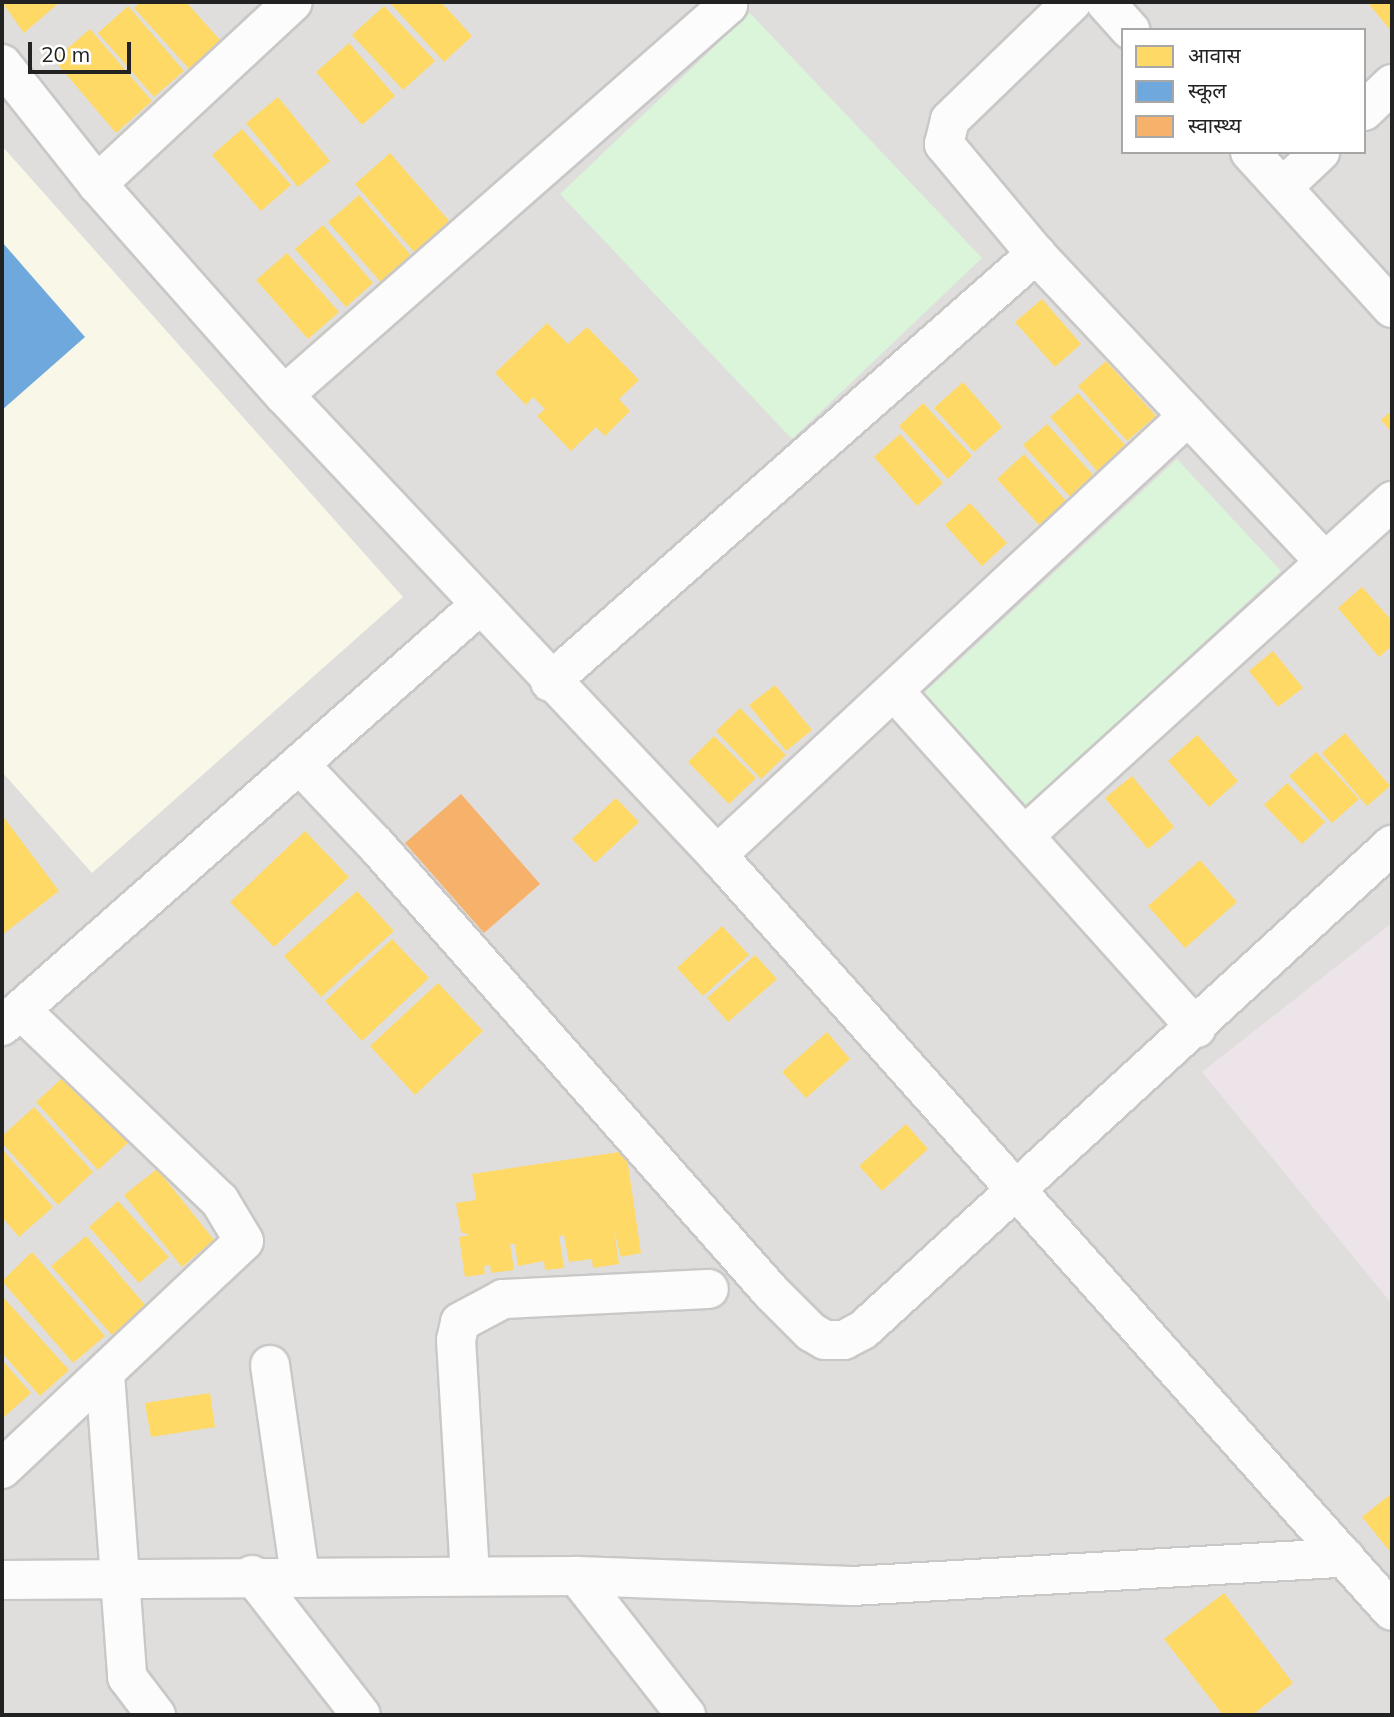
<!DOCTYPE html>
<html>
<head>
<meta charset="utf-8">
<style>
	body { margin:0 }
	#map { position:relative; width:1394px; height:1717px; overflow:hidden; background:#f0eeeb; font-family:Mulish,"Noto Sans Devanagari",sans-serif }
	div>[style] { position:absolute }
	.residential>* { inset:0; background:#dfdedc }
	.industrial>* { inset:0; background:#ede4e9 }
	.education>* { inset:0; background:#f8f7e8 }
	.park>* { inset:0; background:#daf5da }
	.homes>* { inset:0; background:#ffd966 }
	.schools>* { inset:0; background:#6fa8dc }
	.health>* { inset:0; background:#f6b26b }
	.roads { filter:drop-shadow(2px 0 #c9c8c7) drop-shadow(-2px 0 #c9c8c7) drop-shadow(0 2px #c9c8c7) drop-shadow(0 -2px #c9c8c7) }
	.minor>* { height:38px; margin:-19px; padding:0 19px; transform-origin:19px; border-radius:19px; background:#fdfcfc }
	span { translate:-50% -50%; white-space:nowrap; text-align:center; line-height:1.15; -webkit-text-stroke:7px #fff; paint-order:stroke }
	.frame { position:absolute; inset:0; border:4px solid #222; pointer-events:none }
	.legend { position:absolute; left:1121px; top:28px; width:245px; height:126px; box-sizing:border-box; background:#fff; border:2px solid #a7a7a7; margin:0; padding:9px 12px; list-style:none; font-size:21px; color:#222 }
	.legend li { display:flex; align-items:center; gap:14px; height:35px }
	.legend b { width:35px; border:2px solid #a7a7a7 }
	.scale { position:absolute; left:28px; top:42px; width:103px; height:32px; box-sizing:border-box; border:4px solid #222; border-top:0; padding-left:9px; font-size:21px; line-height:24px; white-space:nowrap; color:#222; -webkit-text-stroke:5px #fff; paint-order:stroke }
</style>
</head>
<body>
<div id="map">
	<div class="residential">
		<i style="clip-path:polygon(evenodd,2px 2px,1392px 2px,1392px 1715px,2px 1715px,2px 2px,1123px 30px,1364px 30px,1364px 152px,1123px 152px,1123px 30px)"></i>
	</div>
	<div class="industrial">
		<i style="clip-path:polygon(1392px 923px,1392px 1304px,1202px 1072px)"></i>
	</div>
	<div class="education">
		<i style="clip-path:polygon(2px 146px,403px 597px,92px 873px,2px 772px)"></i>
	</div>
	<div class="park">
		<i style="clip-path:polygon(750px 13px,982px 258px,792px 439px,560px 194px)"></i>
		<i style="clip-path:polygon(1177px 459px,1281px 571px,1027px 806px,923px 694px)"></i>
	</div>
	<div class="homes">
		<i style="clip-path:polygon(2px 2px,60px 2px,24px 33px)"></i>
		<i style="clip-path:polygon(141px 2px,186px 2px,221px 41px,189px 69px,134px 8px)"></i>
		<i style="clip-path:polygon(389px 2px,441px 2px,472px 36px,444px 62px)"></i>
		<i style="clip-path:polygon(1367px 2px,1392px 2px,1392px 32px)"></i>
		<i style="clip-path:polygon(128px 6px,184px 71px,154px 97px,98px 33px)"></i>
		<i style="clip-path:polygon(384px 6px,435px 61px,403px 90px,352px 35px)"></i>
		<i style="clip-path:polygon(90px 29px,152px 101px,116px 133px,54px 60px)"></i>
		<i style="clip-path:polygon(349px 43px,395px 96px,362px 125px,316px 72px)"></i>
		<i style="clip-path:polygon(278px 97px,330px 161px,298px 187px,246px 123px)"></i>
		<i style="clip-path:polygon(242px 129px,291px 185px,261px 211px,212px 155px)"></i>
		<i style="clip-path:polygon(390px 153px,450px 222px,415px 253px,355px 184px)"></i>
		<i style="clip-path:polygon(359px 195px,415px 260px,385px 287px,328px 222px)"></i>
		<i style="clip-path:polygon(323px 225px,373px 283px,346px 307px,295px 249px)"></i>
		<i style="clip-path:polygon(287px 253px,339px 312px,308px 339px,256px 280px)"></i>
		<i style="clip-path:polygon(1042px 299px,1081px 344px,1055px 367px,1015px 322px)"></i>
		<i style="clip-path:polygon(547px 323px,568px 344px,587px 327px,639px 380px,619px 399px,630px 411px,605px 436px,596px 427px,571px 451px,537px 416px,545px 409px,533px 397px,526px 405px,495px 373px)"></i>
		<i style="clip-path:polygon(1106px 361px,1156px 416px,1127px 441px,1078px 386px)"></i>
		<i style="clip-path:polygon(963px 382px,1002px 427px,974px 452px,934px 408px)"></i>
		<i style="clip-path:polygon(1078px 393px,1126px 446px,1097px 471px,1050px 417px)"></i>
		<i style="clip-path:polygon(923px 403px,972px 456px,948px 479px,899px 426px)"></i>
		<i style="clip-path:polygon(1392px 410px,1392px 433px,1381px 420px)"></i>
		<i style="clip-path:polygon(1047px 424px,1094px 476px,1071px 498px,1023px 445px)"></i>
		<i style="clip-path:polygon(900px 434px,943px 483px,917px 506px,874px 457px)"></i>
		<i style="clip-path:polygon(1024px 454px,1067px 502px,1040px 526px,997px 479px)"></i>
		<i style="clip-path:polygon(970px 503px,1007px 543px,982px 566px,945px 525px)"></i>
		<i style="clip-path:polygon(1362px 587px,1392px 621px,1392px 646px,1379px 657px,1338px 608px)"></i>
		<i style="clip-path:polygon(1273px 651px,1303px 688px,1278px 707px,1249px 671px)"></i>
		<i style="clip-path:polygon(775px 685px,812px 730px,786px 751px,749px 705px)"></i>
		<i style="clip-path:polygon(740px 708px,786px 755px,761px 779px,716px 731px)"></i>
		<i style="clip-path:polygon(1345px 733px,1390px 786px,1367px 806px,1322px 753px)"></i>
		<i style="clip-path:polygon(1197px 735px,1238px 781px,1209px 807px,1168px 761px)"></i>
		<i style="clip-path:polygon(714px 736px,756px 778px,729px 804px,688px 762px)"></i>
		<i style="clip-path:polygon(1316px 752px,1359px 799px,1332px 823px,1289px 776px)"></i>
		<i style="clip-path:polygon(1132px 776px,1174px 827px,1148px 849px,1105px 798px)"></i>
		<i style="clip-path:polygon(1287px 783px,1325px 822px,1302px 844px,1264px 805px)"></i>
		<i style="clip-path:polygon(616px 798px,639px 822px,595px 863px,572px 839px)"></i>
		<i style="clip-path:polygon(2px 815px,59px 891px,2px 935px)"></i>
		<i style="clip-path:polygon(305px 831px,349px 877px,274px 947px,230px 902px)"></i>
		<i style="clip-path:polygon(1200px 860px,1237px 902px,1185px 948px,1148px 906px)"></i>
		<i style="clip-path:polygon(357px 891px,394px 931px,321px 997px,284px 956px)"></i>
		<i style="clip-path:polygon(722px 926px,749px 955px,703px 996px,677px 968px)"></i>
		<i style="clip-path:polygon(392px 939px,429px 978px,362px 1041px,325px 1001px)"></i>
		<i style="clip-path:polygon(755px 955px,777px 979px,728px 1022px,707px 998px)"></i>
		<i style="clip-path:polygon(438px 983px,483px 1031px,415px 1095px,370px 1046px)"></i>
		<i style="clip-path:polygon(827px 1032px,850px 1059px,806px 1098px,782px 1072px)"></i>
		<i style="clip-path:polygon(70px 1071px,132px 1139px,98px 1170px,36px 1102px)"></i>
		<i style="clip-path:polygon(34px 1107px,93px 1172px,58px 1205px,2px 1143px,2px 1136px)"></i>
		<i style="clip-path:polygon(906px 1124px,928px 1149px,882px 1191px,859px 1166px)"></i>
		<i style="clip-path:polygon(2px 1149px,53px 1207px,19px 1237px,2px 1217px)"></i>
		<i style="clip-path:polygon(626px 1151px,641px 1253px,621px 1257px,614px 1230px,619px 1264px,593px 1268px,592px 1259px,569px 1262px,564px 1235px,559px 1236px,564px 1268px,545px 1270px,544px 1261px,518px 1266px,515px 1244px,510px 1244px,514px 1270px,491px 1273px,490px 1265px,484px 1266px,485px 1274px,465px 1277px,459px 1237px,470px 1235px,461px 1232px,456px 1203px,476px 1200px,472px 1174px)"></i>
		<i style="clip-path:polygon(157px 1169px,214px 1240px,182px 1267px,124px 1195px)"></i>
		<i style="clip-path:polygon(118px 1201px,169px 1257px,139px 1283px,89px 1227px)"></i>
		<i style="clip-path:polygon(86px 1236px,146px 1306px,112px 1335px,51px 1266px)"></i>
		<i style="clip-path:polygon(32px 1252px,105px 1336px,73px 1363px,2px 1281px)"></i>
		<i style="clip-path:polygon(2px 1296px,69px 1370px,40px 1396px,2px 1353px)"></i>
		<i style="clip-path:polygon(2px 1360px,31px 1393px,2px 1419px)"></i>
		<i style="clip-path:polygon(210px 1393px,215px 1427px,151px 1437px,145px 1403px)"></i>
		<i style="clip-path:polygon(1392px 1493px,1392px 1554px,1362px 1517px)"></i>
		<i style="clip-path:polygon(1224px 1593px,1293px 1683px,1252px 1715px,1223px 1715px,1164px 1639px)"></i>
	</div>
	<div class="schools">
		<i style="clip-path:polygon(2px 242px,85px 337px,2px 410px)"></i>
	</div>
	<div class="health">
		<i style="clip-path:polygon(461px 794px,540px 884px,484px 933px,405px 843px)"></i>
	</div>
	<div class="roads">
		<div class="minor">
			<i style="left:1072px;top:2px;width:170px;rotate:136deg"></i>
			<i style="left:950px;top:120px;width:25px;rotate:104deg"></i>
			<i style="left:944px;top:144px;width:143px;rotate:50.1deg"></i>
			<i style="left:1036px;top:254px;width:422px;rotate:46.8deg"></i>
			<i style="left:1105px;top:2px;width:38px;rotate:48deg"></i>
			<i style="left:2px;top:64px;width:153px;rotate:51.6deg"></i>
			<i style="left:97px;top:184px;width:282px;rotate:48.5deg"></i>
			<i style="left:284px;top:395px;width:632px;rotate:46.73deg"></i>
			<i style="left:717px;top:855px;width:1013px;rotate:48.24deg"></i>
			<i style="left:1364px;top:111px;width:39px;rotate:-44deg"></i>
			<i style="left:1250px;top:152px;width:211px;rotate:47.7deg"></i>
			<i style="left:97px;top:184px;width:267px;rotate:-42.9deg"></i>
			<i style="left:1284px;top:186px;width:50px;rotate:-43.4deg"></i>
			<i style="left:284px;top:395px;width:591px;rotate:-41.3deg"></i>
			<i style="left:728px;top:5px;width:5px;rotate:-143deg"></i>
			<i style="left:550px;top:682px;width:648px;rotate:-41.37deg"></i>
			<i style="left:894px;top:691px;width:453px;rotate:48.1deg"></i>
			<i style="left:299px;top:764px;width:112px;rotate:46.5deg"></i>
			<i style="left:376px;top:845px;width:597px;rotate:48.53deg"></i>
			<i style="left:771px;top:1292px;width:57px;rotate:45deg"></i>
			<i style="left:811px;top:1332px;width:16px;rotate:30deg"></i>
			<i style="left:825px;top:1340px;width:19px"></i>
			<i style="left:844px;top:1340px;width:21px;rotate:-28deg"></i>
			<i style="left:863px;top:1330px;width:718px;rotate:-42.52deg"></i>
			<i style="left:1024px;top:836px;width:498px;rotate:-42.3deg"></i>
			<i style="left:717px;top:855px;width:644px;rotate:-42.99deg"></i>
			<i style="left:2px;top:1026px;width:638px;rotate:-41.38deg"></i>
			<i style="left:270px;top:1365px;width:213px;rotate:81.9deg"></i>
			<i style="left:105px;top:1374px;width:304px;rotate:85.8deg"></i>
			<i style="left:127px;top:1677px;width:48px;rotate:52.7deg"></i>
			<i style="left:2px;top:1469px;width:332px;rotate:-43.3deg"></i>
			<i style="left:244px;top:1241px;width:47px;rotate:-121deg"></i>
			<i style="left:220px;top:1201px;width:276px;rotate:-136.2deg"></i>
			<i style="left:252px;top:1575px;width:177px;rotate:52.1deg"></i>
			<i style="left:470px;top:1575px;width:235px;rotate:-93.4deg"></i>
			<i style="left:456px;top:1340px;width:18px;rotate:-77deg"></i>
			<i style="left:460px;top:1322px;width:49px;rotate:-28.1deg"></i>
			<i style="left:503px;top:1299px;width:206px;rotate:-2.8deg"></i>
			<i style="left:577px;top:1576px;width:177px;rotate:51.9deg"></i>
			<i style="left:2px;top:1580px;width:575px;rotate:-0.4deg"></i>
			<i style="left:577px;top:1576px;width:275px;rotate:2.1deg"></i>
			<i style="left:852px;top:1586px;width:494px;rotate:-3.3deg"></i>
		</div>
	</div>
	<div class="frame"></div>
	<ul class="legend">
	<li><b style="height:19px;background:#ffd966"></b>आवास</li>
	<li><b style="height:19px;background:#6fa8dc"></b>स्कूल</li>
	<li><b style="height:19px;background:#f6b26b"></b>स्वास्थ्य</li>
	</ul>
	<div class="scale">20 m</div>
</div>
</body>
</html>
